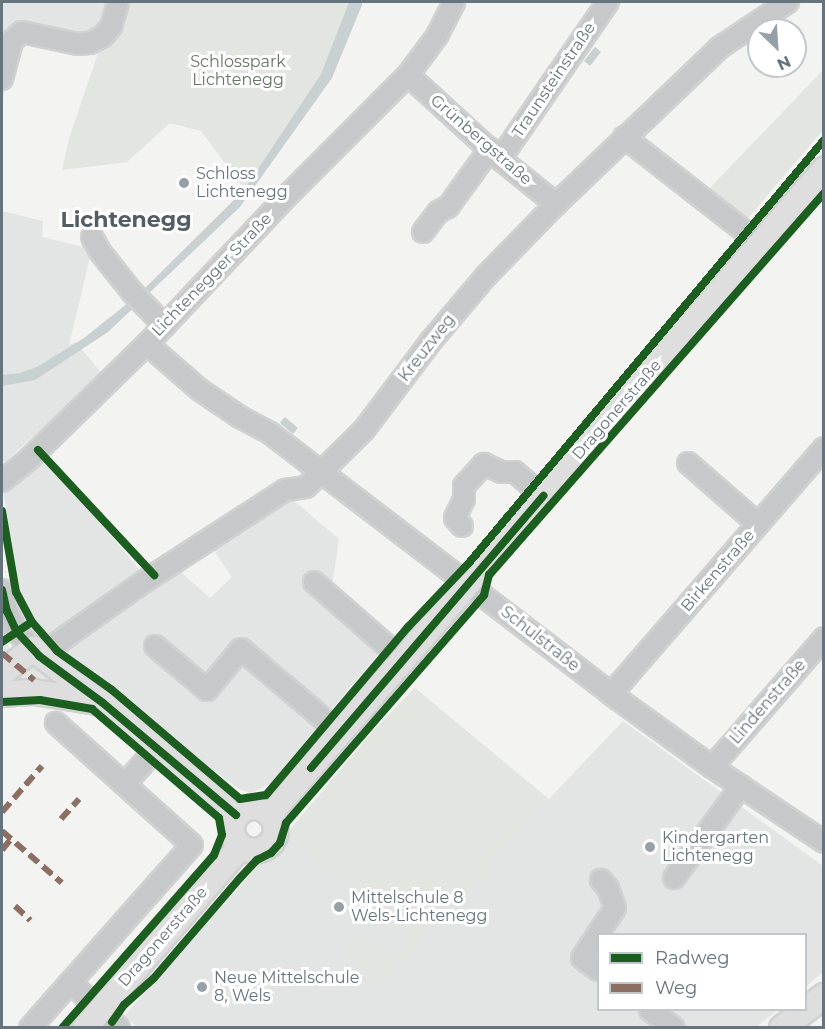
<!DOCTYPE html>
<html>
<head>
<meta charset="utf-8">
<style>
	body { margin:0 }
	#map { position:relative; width:825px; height:1029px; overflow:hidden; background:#f3f3f1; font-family:Montserrat,sans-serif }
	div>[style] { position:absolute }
	.built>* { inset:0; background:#e3e4e4 }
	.green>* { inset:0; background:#e2e5e0 }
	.water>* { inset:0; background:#c8d0d2 }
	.roads { filter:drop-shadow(2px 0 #d0d1d1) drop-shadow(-2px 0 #d0d1d1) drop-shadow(0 2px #d0d1d1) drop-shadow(0 -2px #d0d1d1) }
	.minor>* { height:20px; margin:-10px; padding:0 10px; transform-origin:10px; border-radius:10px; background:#c7c8c9 }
	.major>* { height:24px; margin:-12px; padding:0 12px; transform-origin:12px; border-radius:12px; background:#dddedd }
	.major>.ring { margin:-12px; padding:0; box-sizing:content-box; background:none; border:24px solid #dddedd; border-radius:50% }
	.quiet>* { height:6px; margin-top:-3px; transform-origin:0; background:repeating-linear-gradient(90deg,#8d6e63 0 12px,transparent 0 18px) }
	.cycleway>* { height:8px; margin:-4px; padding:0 4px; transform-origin:4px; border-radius:4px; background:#1b5e20 }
	.dots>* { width:16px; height:16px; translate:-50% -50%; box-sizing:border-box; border:3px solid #fff; border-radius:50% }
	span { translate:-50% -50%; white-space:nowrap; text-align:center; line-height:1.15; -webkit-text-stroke:6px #fff; paint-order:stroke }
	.park-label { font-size:16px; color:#687664 }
	.street-label { font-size:16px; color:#66747e }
	.poi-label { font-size:16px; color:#66747e }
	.left { translate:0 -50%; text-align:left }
	.district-label { font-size:22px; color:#535d64; font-weight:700 }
	.frame { position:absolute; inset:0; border:3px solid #66747e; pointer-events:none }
	.legend { position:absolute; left:597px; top:933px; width:210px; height:78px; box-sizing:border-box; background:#fff; border:2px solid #c2c7cb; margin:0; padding:8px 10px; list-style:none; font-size:18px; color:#66747e }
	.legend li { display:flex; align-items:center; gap:12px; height:30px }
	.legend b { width:30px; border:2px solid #c2c7cb }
	.north { position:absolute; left:747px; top:18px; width:60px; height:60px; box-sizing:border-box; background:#fff; border:2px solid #c2c7cb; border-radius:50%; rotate:155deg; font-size:16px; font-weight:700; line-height:24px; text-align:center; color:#66747e }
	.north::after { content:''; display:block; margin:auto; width:21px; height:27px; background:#97a0a6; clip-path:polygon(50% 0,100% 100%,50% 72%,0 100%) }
</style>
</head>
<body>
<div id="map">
	<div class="built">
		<i style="clip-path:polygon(2px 2px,127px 2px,115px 37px,98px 53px,27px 39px,15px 51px,2px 102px)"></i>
		<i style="clip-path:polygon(2px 211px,43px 221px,42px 237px,92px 249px,69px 345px,76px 342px,102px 374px,6px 461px,2px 462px)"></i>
		<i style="clip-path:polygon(42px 454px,149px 581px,175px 567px,210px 598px,232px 577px,210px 545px,271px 505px,293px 500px,339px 539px,332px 586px,392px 637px,270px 784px,251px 793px,239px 789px,53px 652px,51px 637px,38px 627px,21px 596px,4px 496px,4px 488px)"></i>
		<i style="clip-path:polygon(2px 626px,10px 649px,2px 664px)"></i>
		<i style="clip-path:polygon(415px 688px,549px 799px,623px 721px,823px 866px,823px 972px,806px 987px,806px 934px,598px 934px,598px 1010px,778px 1010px,756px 1027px,138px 1028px,124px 1016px,288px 832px,374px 730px)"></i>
	</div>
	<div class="green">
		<i style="clip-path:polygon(127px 2px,349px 2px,321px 74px,245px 190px,201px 131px,170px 123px,127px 162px,62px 170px,69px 139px,98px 53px,115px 37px)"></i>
		<i style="clip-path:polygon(823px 70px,823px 130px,748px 218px,708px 190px)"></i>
		<i style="clip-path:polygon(40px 665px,66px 688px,2px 684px,34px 666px)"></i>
		<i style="clip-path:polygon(415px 688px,534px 791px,409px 935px,288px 832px,374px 730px)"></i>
		<i style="clip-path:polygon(537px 792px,545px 799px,401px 964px,393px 957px)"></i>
		<i style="clip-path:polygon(362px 933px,398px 964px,381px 984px,345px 953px)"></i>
	</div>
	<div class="water">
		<i style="clip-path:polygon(349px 2px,362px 2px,362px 5px,332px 78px,240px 207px,108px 332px,35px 380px,2px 386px,2px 375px,20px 373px,37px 367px,84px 338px,138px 295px,244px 190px,321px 74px)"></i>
		<i style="clip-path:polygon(595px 47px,601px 52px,590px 66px,584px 61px)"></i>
		<i style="clip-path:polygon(285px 417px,298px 428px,293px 434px,280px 423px)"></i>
	</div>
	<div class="roads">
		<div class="minor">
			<i style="left:408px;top:75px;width:125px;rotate:42.4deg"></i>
			<i style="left:500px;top:159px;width:72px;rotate:38.8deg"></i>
			<i style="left:2px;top:79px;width:39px;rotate:-75deg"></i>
			<i style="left:12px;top:41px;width:13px;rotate:-42deg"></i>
			<i style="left:22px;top:32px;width:57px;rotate:12.1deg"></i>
			<i style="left:78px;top:44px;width:12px;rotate:-5deg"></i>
			<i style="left:90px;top:43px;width:13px;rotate:-27deg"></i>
			<i style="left:102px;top:37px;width:13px;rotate:-48deg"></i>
			<i style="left:111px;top:27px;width:26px;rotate:-74deg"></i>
			<i style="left:624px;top:137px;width:175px;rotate:38deg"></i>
			<i style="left:500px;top:159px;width:191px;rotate:-55.5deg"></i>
			<i style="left:423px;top:232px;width:25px;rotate:-53deg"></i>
			<i style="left:438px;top:212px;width:11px;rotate:-27deg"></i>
			<i style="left:448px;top:207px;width:72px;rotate:-54.1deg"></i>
			<i style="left:92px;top:237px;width:18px;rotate:61deg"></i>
			<i style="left:101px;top:253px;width:50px;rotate:51.5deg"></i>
			<i style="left:132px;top:292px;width:47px;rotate:45.9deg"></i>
			<i style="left:147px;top:344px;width:70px;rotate:41deg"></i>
			<i style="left:200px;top:390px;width:48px;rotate:34deg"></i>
			<i style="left:240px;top:417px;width:34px;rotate:28deg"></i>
			<i style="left:270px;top:433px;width:429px;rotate:37.4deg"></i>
			<i style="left:611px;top:694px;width:125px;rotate:35.9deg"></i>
			<i style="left:712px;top:767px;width:135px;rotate:33.8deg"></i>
			<i style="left:688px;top:463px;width:93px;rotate:41.1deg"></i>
			<i style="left:2px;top:481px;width:33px;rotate:-39deg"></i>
			<i style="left:28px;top:460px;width:166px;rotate:-44.3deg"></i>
			<i style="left:147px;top:344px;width:208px;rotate:-46.6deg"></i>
			<i style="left:290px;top:193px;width:167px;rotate:-45deg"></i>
			<i style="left:408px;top:75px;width:49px;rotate:-53.4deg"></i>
			<i style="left:437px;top:36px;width:38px;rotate:-63deg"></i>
			<i style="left:462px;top:526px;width:11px;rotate:-131deg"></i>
			<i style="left:455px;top:518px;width:21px;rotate:-65deg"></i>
			<i style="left:464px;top:499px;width:13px;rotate:-90deg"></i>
			<i style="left:464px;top:486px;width:30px;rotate:-48deg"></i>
			<i style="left:484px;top:464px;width:19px;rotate:25deg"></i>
			<i style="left:501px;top:472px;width:14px"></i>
			<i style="left:515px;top:472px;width:37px;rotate:41deg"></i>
			<i style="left:314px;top:582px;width:118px;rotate:41.2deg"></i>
			<i style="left:2px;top:590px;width:22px;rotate:77deg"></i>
			<i style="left:7px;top:611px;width:23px;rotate:65deg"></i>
			<i style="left:17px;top:632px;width:23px;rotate:47deg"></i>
			<i style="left:155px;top:646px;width:68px;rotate:40.2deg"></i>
			<i style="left:207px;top:690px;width:53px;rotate:-50.3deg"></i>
			<i style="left:241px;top:649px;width:130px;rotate:40.3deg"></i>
			<i style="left:39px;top:656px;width:126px;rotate:-35.3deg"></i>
			<i style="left:142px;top:583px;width:171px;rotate:-33deg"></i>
			<i style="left:285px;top:490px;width:21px;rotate:-8deg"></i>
			<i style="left:306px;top:487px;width:81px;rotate:-44.5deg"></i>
			<i style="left:364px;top:430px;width:111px;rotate:-53deg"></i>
			<i style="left:431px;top:341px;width:84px;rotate:-49.8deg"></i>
			<i style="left:485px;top:277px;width:102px;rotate:-45.8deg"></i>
			<i style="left:556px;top:204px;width:226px;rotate:-43.7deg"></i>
			<i style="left:719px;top:48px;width:83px;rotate:-33.7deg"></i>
			<i style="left:611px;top:694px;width:325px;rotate:-49.1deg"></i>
			<i style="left:712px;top:767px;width:171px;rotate:-49deg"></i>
			<i style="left:125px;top:784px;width:47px;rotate:-48.5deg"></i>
			<i style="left:674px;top:878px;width:114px;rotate:-53.9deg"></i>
			<i style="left:598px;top:970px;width:20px;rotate:-143deg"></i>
			<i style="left:582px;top:958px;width:60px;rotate:-56.6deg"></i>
			<i style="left:615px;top:908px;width:21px;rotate:-109deg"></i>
			<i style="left:608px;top:888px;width:11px;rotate:-131deg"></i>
			<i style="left:70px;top:982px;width:67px;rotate:43.2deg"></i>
			<i style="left:650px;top:1010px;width:30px;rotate:37deg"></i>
			<i style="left:30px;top:1028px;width:244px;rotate:-48.5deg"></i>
			<i style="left:192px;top:845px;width:183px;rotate:-138.1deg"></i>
		</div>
		<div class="major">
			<i style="left:2px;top:673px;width:39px;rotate:-38deg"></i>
			<i style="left:33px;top:649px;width:88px;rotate:37.6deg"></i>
			<i style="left:103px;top:703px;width:174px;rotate:40.1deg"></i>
			<i style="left:2px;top:694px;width:32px;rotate:-4deg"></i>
			<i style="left:34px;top:692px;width:64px;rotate:9deg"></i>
			<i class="ring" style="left:232px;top:807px;width:20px;height:20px"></i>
			<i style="left:270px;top:814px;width:850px;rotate:-49.3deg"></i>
			<i style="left:85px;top:1028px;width:238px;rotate:-49.4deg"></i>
			<i style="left:782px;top:1028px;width:53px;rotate:-37.3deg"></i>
		</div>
	</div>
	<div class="quiet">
		<i style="left:2px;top:653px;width:42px;rotate:40.2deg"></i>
		<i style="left:2px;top:812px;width:61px;rotate:-49deg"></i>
		<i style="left:61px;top:819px;width:27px;rotate:-48deg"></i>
		<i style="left:2px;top:831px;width:79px;rotate:40.9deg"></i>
		<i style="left:2px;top:850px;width:14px;rotate:-51deg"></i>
		<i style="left:15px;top:906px;width:21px;rotate:43deg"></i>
	</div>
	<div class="cycleway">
		<i style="left:38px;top:450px;width:171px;rotate:47.1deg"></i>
		<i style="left:2px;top:511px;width:82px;rotate:80.2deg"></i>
		<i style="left:16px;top:592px;width:34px;rotate:62deg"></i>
		<i style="left:2px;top:590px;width:22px;rotate:77deg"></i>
		<i style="left:7px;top:611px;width:23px;rotate:65deg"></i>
		<i style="left:17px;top:632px;width:33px;rotate:47deg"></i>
		<i style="left:39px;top:656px;width:79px;rotate:36.3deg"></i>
		<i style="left:103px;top:703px;width:174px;rotate:40.1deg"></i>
		<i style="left:2px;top:642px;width:36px;rotate:-34deg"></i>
		<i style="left:32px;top:622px;width:38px;rotate:49deg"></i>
		<i style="left:57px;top:651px;width:67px;rotate:35.3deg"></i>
		<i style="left:112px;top:690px;width:168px;rotate:40.4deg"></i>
		<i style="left:240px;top:799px;width:26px;rotate:-9deg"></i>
		<i style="left:266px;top:795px;width:220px;rotate:-49.8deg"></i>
		<i style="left:408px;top:627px;width:87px;rotate:-46.4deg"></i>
		<i style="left:468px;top:564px;width:554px;rotate:-49.98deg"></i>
		<i style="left:2px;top:702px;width:38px;rotate:-3deg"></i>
		<i style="left:40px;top:700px;width:53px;rotate:9.8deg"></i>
		<i style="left:92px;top:709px;width:167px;rotate:40.6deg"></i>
		<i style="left:219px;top:818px;width:17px;rotate:80deg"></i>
		<i style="left:222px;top:835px;width:22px;rotate:112deg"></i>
		<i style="left:214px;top:855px;width:230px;rotate:131.3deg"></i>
		<i style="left:311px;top:768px;width:358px;rotate:-49.5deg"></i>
		<i style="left:112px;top:1022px;width:21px;rotate:-55deg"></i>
		<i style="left:124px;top:1005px;width:40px;rotate:-42deg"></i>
		<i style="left:154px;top:978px;width:132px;rotate:-49.3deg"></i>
		<i style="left:240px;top:878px;width:25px;rotate:-47deg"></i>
		<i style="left:257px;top:860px;width:16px;rotate:-27deg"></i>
		<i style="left:271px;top:853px;width:13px;rotate:-48deg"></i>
		<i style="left:280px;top:843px;width:21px;rotate:-73deg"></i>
		<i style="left:286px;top:823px;width:302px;rotate:-49deg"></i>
		<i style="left:484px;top:595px;width:21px;rotate:-76deg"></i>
		<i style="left:489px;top:575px;width:508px;rotate:-48.75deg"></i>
	</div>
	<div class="dots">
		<i style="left:184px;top:183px;background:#97a0a6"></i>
		<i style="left:650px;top:847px;background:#97a0a6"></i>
		<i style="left:339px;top:907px;background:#97a0a6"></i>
		<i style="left:202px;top:987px;background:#97a0a6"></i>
	</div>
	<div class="park-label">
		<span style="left:238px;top:71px">Schlosspark<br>Lichtenegg</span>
	</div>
	<div class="street-label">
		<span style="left:554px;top:80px;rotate:-56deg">Traunsteinstraße</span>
		<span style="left:481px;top:140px;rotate:41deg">Grünbergstraße</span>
		<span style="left:212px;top:275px;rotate:-46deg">Lichtenegger Straße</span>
		<span style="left:427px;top:348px;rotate:-52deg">Kreuzweg</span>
		<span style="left:617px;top:410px;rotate:-49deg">Dragonerstraße</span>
		<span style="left:718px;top:571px;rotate:-49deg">Birkenstraße</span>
		<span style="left:540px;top:639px;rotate:38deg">Schulstraße</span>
		<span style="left:768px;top:702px;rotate:-49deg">Lindenstraße</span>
		<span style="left:163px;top:937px;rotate:-49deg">Dragonerstraße</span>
	</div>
	<div class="poi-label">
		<span class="left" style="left:196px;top:183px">Schloss<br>Lichtenegg</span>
		<span class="left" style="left:662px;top:847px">Kindergarten<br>Lichtenegg</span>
		<span class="left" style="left:351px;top:907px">Mittelschule 8<br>Wels-Lichtenegg</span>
		<span class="left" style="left:214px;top:987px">Neue Mittelschule<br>8, Wels</span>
	</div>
	<div class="district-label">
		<span style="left:126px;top:220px">Lichtenegg</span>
	</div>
	<div class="frame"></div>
	<ul class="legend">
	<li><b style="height:8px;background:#1b5e20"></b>Radweg</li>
	<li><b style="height:8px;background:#8d6e63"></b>Weg</li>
	</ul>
	<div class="north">N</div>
</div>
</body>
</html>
